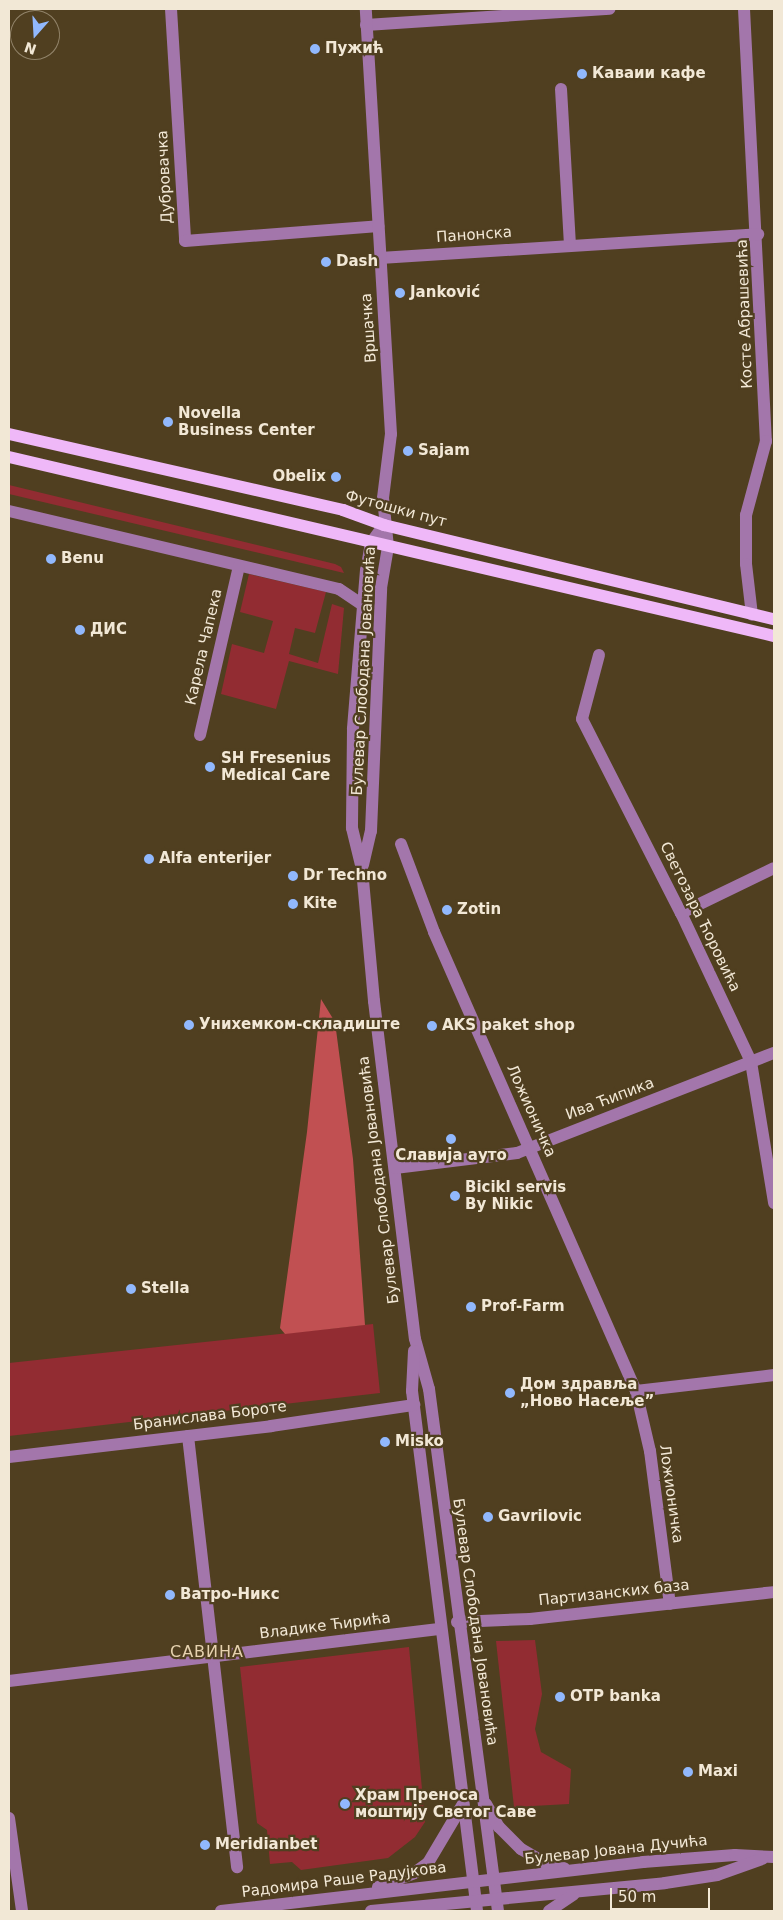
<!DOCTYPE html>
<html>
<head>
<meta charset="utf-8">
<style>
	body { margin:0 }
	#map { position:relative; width:783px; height:1920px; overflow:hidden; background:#503f20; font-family:"DejaVu Sans",sans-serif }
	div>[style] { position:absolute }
	.green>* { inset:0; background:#922c32 }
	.forest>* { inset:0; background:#c15052 }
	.minor>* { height:12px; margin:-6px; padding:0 6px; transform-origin:6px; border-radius:6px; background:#a376ab }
	.major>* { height:12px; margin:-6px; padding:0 6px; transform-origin:6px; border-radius:6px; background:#efb8f8 }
	.dots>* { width:14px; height:14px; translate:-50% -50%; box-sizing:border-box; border:2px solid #503f20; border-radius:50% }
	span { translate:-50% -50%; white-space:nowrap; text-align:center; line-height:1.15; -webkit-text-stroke:4.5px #503f20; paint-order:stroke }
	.poi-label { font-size:15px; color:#f2e8d6; font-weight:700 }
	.left { translate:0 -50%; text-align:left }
	.right { translate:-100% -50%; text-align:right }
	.street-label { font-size:15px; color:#f2e8d6 }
	.neighbourhood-label { font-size:16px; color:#e6d2af; letter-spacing:1px }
	.frame { position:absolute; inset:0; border:10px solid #f2e8d6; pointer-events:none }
	.north { position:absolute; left:10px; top:10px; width:50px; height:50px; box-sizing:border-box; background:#503f20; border:1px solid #918369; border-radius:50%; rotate:199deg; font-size:14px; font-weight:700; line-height:20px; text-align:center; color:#f2e8d6 }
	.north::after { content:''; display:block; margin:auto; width:18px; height:22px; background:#91b8fd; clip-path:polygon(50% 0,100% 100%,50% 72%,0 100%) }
	.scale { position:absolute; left:610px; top:1888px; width:100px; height:22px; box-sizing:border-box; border:2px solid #f2e8d6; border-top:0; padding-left:6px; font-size:15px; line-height:18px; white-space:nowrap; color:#f2e8d6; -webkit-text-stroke:4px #503f20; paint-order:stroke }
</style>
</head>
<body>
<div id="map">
	<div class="green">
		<i style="clip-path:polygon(9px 485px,335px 564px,341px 567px,344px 573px,9px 494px)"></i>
		<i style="clip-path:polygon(249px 574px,326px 592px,315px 633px,295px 628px,289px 654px,318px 663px,332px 604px,344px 608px,338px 674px,289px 661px,276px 709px,221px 694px,232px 644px,264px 653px,273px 621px,240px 612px)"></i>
		<i style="clip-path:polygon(373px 1324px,380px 1393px,9px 1436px,9px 1363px)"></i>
		<i style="clip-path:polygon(535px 1640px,542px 1694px,535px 1729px,541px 1752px,571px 1769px,569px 1804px,514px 1807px,496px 1641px)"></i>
		<i style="clip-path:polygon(409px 1647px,425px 1822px,415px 1837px,388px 1858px,301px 1870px,292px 1862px,270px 1864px,267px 1830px,257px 1823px,240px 1667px)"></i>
	</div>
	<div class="forest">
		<i style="clip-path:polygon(321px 999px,335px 1022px,353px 1159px,365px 1325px,285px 1334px,280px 1328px,307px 1132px)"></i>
	</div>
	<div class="minor">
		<i style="left:171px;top:9px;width:232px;rotate:86.5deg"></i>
		<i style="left:185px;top:241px;width:194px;rotate:-4.4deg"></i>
		<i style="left:744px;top:9px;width:433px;rotate:87.1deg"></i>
		<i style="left:766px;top:441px;width:77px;rotate:105.1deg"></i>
		<i style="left:746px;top:515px;width:49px;rotate:90deg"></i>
		<i style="left:746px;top:564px;width:51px;rotate:83.3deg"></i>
		<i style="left:366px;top:25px;width:244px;rotate:-3.8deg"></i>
		<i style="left:561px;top:89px;width:156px;rotate:86.7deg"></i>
		<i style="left:380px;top:258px;width:379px;rotate:-3.6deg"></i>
		<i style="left:9px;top:511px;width:339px;rotate:13.3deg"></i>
		<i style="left:339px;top:589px;width:30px;rotate:34deg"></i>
		<i style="left:384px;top:525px;width:22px;rotate:126deg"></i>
		<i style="left:371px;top:543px;width:27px;rotate:100deg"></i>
		<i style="left:366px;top:570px;width:160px;rotate:94.7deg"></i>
		<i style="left:353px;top:729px;width:99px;rotate:90.6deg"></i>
		<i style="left:352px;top:828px;width:42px;rotate:76.3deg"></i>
		<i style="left:362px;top:869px;width:133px;rotate:84.8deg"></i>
		<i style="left:374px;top:1001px;width:340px;rotate:83.1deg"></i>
		<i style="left:415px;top:1339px;width:52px;rotate:74.4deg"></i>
		<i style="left:429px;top:1389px;width:527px;rotate:82.47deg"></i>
		<i style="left:599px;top:655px;width:66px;rotate:104.9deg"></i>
		<i style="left:582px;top:719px;width:218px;rotate:63deg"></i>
		<i style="left:681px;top:913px;width:165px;rotate:64.8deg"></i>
		<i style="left:751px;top:1062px;width:143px;rotate:80.7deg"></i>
		<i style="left:200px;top:735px;width:173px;rotate:-77deg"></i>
		<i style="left:401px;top:844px;width:94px;rotate:69.4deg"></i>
		<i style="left:434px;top:932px;width:501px;rotate:66.25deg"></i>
		<i style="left:636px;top:1391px;width:62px;rotate:76.9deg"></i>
		<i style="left:650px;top:1451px;width:154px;rotate:82.6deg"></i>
		<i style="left:363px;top:865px;width:35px;rotate:-77deg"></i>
		<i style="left:371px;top:831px;width:243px;rotate:-87.6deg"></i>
		<i style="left:381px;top:588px;width:42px;rotate:-80.3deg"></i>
		<i style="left:388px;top:547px;width:49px;rotate:-95.8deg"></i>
		<i style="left:383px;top:498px;width:64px;rotate:-82.9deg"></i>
		<i style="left:391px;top:434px;width:426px;rotate:-93.4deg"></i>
		<i style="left:681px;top:913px;width:103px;rotate:-25.8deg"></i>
		<i style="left:395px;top:1168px;width:123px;rotate:-7deg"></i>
		<i style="left:517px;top:1153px;width:276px;rotate:-21.3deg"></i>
		<i style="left:414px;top:1351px;width:40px;rotate:92.9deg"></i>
		<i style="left:412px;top:1391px;width:524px;rotate:82.87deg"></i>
		<i style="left:636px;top:1391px;width:139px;rotate:-6.6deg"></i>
		<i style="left:188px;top:1436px;width:434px;rotate:83.5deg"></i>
		<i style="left:9px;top:1457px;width:264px;rotate:-6.7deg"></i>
		<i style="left:271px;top:1426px;width:145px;rotate:-8.4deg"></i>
		<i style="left:457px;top:1622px;width:73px;rotate:-2.4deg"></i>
		<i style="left:530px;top:1619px;width:245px;rotate:-6.3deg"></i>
		<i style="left:9px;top:1681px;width:435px;rotate:-6.9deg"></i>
		<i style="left:486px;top:1804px;width:26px;rotate:61deg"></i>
		<i style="left:499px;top:1827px;width:31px;rotate:45deg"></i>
		<i style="left:521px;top:1849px;width:28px;rotate:30deg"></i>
		<i style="left:545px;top:1863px;width:20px;rotate:15deg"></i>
		<i style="left:9px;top:1818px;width:94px;rotate:82deg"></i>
		<i style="left:378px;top:1887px;width:39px;rotate:-21deg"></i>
		<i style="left:414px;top:1873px;width:17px;rotate:-36deg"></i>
		<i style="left:428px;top:1863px;width:69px;rotate:-59.3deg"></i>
		<i style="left:221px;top:1911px;width:425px;rotate:-6.6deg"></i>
		<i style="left:643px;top:1862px;width:92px;rotate:-4.4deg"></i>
		<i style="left:735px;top:1855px;width:39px;rotate:3deg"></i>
		<i style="left:371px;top:1911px;width:295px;rotate:-5.4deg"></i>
		<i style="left:665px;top:1883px;width:53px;rotate:-8.7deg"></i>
		<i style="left:717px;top:1875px;width:48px;rotate:-19.6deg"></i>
		<i style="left:549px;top:1911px;width:30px;rotate:-34deg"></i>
	</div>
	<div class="major">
		<i style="left:9px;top:434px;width:343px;rotate:12.8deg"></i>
		<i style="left:343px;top:510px;width:44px;rotate:20.1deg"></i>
		<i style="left:384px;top:525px;width:401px;rotate:13.6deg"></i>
		<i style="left:9px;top:457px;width:786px;rotate:13.17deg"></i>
	</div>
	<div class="dots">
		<i style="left:315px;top:49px;background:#91b8fd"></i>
		<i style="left:582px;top:74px;background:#91b8fd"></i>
		<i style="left:326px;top:262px;background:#91b8fd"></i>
		<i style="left:400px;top:293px;background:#91b8fd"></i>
		<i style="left:168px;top:422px;background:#91b8fd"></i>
		<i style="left:408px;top:451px;background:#91b8fd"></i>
		<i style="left:336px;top:477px;background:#91b8fd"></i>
		<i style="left:51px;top:559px;background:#91b8fd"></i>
		<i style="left:80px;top:630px;background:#91b8fd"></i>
		<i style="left:210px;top:767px;background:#91b8fd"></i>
		<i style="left:149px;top:859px;background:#91b8fd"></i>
		<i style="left:293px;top:876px;background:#91b8fd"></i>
		<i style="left:293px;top:904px;background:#91b8fd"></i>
		<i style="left:447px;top:910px;background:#91b8fd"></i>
		<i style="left:189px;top:1025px;background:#91b8fd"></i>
		<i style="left:432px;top:1026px;background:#91b8fd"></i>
		<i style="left:451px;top:1139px;background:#91b8fd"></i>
		<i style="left:455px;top:1196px;background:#91b8fd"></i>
		<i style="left:131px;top:1289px;background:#91b8fd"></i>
		<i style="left:471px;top:1307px;background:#91b8fd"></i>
		<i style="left:510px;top:1393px;background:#91b8fd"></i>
		<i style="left:385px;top:1442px;background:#91b8fd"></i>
		<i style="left:488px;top:1517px;background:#91b8fd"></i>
		<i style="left:170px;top:1595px;background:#91b8fd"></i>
		<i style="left:560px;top:1697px;background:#91b8fd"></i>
		<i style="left:688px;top:1772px;background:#91b8fd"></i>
		<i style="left:345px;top:1804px;background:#91b8fd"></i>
		<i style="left:205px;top:1845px;background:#91b8fd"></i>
	</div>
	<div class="poi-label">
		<span class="left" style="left:325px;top:49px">Пужић</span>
		<span class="left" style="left:592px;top:74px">Каваии кафе</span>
		<span class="left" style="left:336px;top:262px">Dash</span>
		<span class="left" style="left:410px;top:293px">Janković</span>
		<span class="left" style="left:178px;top:422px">Novella<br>Business Center</span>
		<span class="left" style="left:418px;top:451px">Sajam</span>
		<span class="right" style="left:326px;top:477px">Obelix</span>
		<span class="left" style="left:61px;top:559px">Benu</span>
		<span class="left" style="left:90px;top:630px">ДИС</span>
		<span class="left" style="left:221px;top:767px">SH Fresenius<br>Medical Care</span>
		<span class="left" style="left:159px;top:859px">Alfa enterijer</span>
		<span class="left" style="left:303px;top:876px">Dr Techno</span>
		<span class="left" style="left:303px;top:904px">Kite</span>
		<span class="left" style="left:457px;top:910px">Zotin</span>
		<span class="left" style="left:199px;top:1025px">Унихемком-складиште</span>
		<span class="left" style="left:442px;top:1026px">AKS paket shop</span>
		<span style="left:451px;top:1156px">Славија ауто</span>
		<span class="left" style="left:465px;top:1196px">Bicikl servis<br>By Nikic</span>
		<span class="left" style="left:141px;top:1289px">Stella</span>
		<span class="left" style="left:481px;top:1307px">Prof-Farm</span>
		<span class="left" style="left:520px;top:1393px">Дом здравља<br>„Ново Насеље”</span>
		<span class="left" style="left:395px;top:1442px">Misko</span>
		<span class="left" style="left:498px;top:1517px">Gavrilovic</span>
		<span class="left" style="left:180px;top:1595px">Ватро-Никс</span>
		<span class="left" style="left:570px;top:1697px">OTP banka</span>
		<span class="left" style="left:698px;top:1772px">Maxi</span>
		<span class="left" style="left:355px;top:1804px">Храм Преноса<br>моштију Светог Саве</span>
		<span class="left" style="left:215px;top:1845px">Meridianbet</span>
	</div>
	<div class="street-label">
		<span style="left:165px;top:177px;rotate:-93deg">Дубровачка</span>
		<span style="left:474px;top:235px;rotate:-4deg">Панонска</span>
		<span style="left:745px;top:314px;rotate:-92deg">Косте Абрашевића</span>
		<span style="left:369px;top:328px;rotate:-94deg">Вршачка</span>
		<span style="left:396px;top:509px;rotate:15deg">Футошки пут</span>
		<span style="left:204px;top:647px;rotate:-77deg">Карела Чапека</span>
		<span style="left:364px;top:671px;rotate:-87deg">Булевар Слободана Јовановића</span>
		<span style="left:700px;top:917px;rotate:64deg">Светозара Ћоровића</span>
		<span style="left:610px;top:1099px;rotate:-21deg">Ива Ћипика</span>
		<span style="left:531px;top:1111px;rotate:66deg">Ложионичка</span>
		<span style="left:379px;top:1180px;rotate:-97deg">Булевар Слободана Јовановића</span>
		<span style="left:210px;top:1416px;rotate:-7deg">Бранислава Бороте</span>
		<span style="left:671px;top:1494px;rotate:82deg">Ложионичка</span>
		<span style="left:614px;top:1593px;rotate:-6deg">Партизанских база</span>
		<span style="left:475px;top:1622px;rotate:82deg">Булевар Слободана Јовановића</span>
		<span style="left:325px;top:1626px;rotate:-7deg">Владике Ћирића</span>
		<span style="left:616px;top:1850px;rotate:-6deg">Булевар Јована Дучића</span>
		<span style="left:344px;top:1880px;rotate:-7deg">Радомира Раше Радујкова</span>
	</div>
	<div class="neighbourhood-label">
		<span style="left:207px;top:1652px">САВИНА</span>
	</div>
	<div class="frame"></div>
	<div class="north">N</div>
	<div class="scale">50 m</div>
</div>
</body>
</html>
